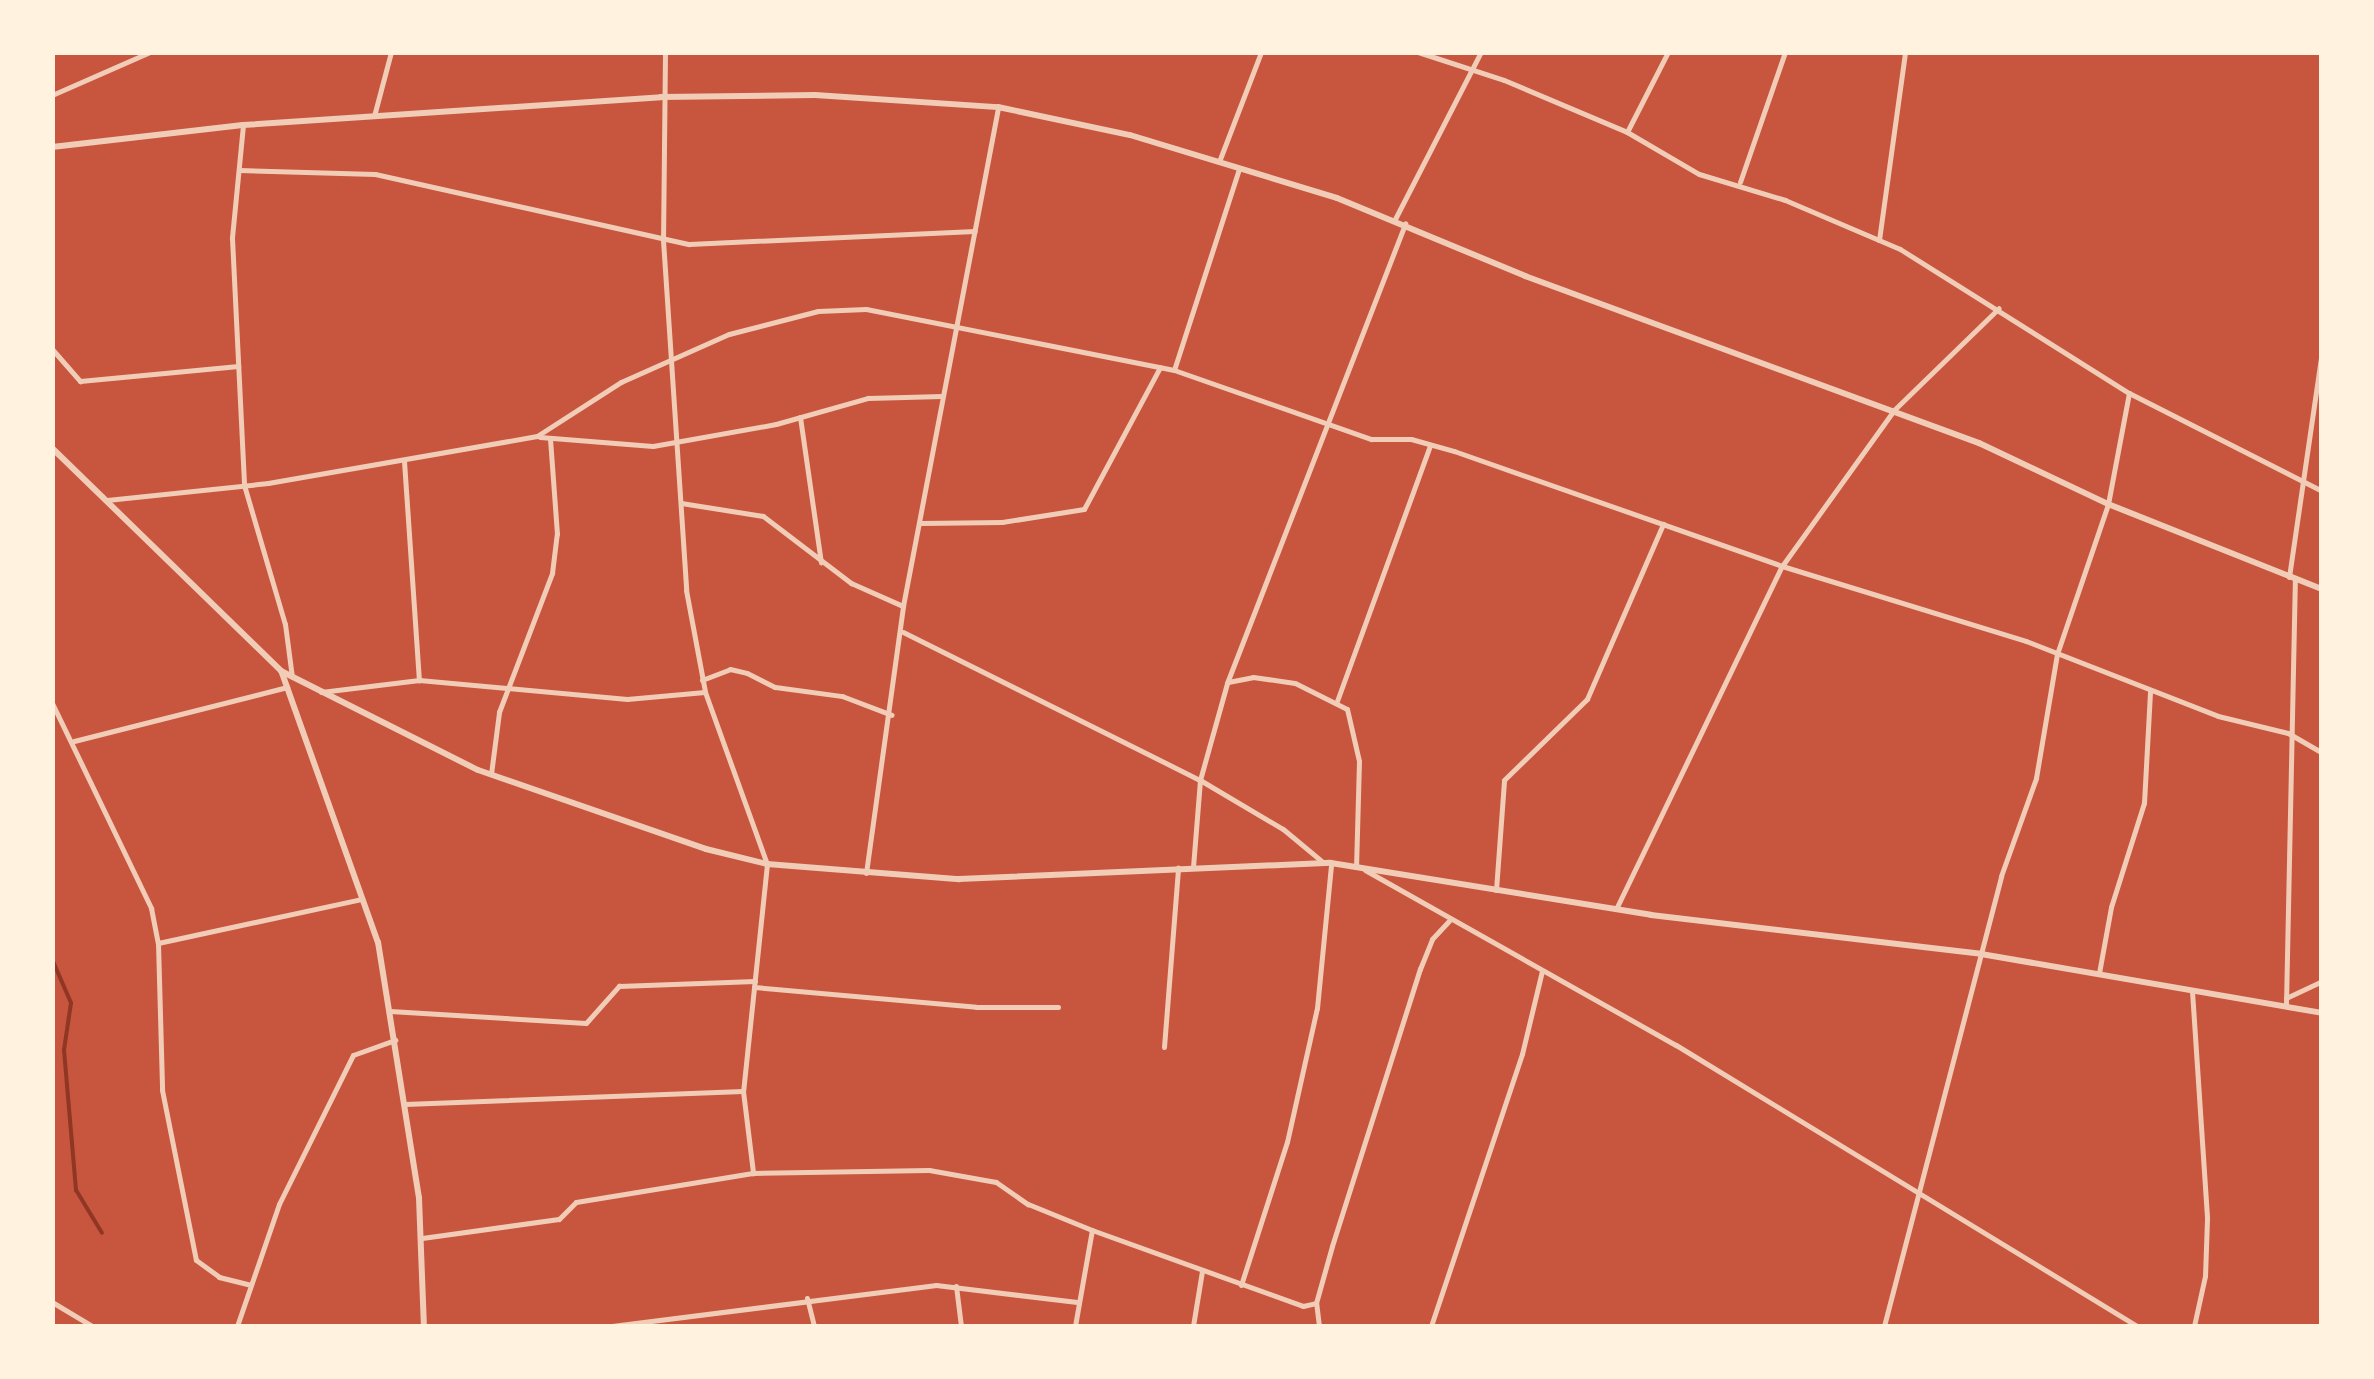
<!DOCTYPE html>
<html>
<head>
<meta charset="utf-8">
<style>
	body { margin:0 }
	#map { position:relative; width:2374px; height:1379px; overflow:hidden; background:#c8553d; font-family:Rubik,sans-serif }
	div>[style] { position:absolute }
	.stream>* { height:4px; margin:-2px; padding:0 2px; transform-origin:2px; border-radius:2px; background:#8f3625 }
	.minor>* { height:5px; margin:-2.5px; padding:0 2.5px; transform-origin:2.5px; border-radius:2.5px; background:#f1ccb7 }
	.tertiary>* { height:6px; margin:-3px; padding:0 3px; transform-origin:3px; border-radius:3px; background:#f1ccb7 }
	span { translate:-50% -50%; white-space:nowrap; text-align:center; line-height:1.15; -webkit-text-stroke:8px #fff3e0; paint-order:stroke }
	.frame { position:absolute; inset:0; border:55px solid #fff3e0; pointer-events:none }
</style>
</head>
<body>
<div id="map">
	<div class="stream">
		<i style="left:52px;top:959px;width:48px;rotate:66.6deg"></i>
		<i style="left:71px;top:1003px;width:48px;rotate:98.5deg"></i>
		<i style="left:64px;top:1050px;width:141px;rotate:85.1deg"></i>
		<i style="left:76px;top:1190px;width:50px;rotate:58.8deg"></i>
	</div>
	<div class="minor">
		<i style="left:665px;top:52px;width:188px;rotate:90.6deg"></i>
		<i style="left:663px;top:240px;width:351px;rotate:86.2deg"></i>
		<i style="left:686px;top:590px;width:104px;rotate:79.4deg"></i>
		<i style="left:705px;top:692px;width:183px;rotate:70.2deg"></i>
		<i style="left:767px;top:864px;width:228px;rotate:96deg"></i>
		<i style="left:743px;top:1091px;width:83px;rotate:83deg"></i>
		<i style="left:1418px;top:52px;width:90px;rotate:18deg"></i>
		<i style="left:1504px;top:80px;width:134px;rotate:22.9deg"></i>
		<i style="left:1627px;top:132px;width:83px;rotate:30.3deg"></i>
		<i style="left:1699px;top:174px;width:90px;rotate:16.8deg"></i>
		<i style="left:1785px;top:200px;width:125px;rotate:23.1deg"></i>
		<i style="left:1900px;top:249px;width:271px;rotate:32.2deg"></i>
		<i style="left:2129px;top:393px;width:216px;rotate:26.9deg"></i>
		<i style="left:52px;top:95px;width:107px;rotate:-23.7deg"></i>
		<i style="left:374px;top:116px;width:66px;rotate:-75.1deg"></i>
		<i style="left:243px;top:125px;width:114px;rotate:95.6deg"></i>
		<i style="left:232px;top:238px;width:247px;rotate:87.2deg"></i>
		<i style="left:244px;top:485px;width:145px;rotate:73.6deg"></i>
		<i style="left:285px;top:624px;width:53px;rotate:82.5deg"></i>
		<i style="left:1627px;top:132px;width:90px;rotate:-62.9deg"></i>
		<i style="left:1220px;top:159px;width:115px;rotate:-69deg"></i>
		<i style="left:239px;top:170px;width:136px;rotate:1.7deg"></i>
		<i style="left:375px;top:174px;width:322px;rotate:12.6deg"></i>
		<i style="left:689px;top:244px;width:286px;rotate:-2.6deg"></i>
		<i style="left:1740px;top:182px;width:138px;rotate:-70.9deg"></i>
		<i style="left:1395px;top:219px;width:188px;rotate:-62.8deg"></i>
		<i style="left:1879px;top:240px;width:190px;rotate:-82.1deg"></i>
		<i style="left:52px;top:349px;width:43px;rotate:48.8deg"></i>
		<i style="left:80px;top:381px;width:159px;rotate:-5.4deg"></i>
		<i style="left:1174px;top:370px;width:211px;rotate:-72.1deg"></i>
		<i style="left:800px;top:417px;width:147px;rotate:81.8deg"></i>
		<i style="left:540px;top:437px;width:113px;rotate:4.6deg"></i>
		<i style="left:653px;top:446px;width:125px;rotate:-10.1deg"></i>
		<i style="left:776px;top:424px;width:96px;rotate:-15.8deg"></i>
		<i style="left:868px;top:398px;width:74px;rotate:-1.5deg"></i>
		<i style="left:404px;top:461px;width:220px;rotate:86.1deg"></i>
		<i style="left:107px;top:500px;width:162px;rotate:-6deg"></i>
		<i style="left:268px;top:483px;width:273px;rotate:-9.9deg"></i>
		<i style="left:537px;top:436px;width:100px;rotate:-32.7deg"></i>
		<i style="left:621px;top:382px;width:118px;rotate:-24deg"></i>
		<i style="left:729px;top:334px;width:92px;rotate:-14.5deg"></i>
		<i style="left:818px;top:311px;width:48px;rotate:-2.4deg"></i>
		<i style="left:866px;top:309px;width:314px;rotate:11.2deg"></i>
		<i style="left:1174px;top:370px;width:209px;rotate:19.3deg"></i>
		<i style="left:1371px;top:439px;width:40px"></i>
		<i style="left:1411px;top:439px;width:45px;rotate:15.6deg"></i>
		<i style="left:1454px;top:451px;width:348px;rotate:19.3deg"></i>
		<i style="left:1782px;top:566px;width:255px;rotate:17.1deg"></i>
		<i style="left:2026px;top:641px;width:206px;rotate:21.3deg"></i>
		<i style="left:2218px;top:716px;width:72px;rotate:13.7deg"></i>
		<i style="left:2288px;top:733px;width:39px;rotate:30deg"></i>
		<i style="left:681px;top:503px;width:83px;rotate:9deg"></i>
		<i style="left:763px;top:516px;width:111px;rotate:37.3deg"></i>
		<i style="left:851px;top:583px;width:57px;rotate:23.9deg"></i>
		<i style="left:921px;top:523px;width:81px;rotate:-0.7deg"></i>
		<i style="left:1002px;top:522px;width:83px;rotate:-9deg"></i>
		<i style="left:1084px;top:509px;width:161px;rotate:-61.8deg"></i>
		<i style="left:2289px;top:577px;width:227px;rotate:-81.7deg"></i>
		<i style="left:903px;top:632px;width:332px;rotate:26.5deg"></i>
		<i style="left:1200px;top:780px;width:96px;rotate:30.6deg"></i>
		<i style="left:1283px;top:829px;width:53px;rotate:39.7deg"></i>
		<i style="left:702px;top:680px;width:30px;rotate:-21deg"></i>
		<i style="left:730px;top:669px;width:17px;rotate:13deg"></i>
		<i style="left:747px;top:673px;width:31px;rotate:27deg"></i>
		<i style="left:775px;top:687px;width:68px;rotate:7.7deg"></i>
		<i style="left:842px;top:696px;width:53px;rotate:20.8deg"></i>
		<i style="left:1228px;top:682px;width:25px;rotate:-11deg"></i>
		<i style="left:1253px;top:677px;width:42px;rotate:8.1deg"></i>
		<i style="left:1295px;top:683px;width:58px;rotate:26.6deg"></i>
		<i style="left:1347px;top:709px;width:53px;rotate:77deg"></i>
		<i style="left:1359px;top:761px;width:106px;rotate:91.6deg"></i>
		<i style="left:321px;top:692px;width:99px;rotate:-7deg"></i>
		<i style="left:419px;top:680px;width:209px;rotate:5.2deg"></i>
		<i style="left:627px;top:699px;width:78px;rotate:-5.1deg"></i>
		<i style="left:1337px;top:701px;width:272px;rotate:-70deg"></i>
		<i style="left:52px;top:703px;width:228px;rotate:64.2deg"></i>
		<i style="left:151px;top:908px;width:36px;rotate:79deg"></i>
		<i style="left:158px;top:943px;width:147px;rotate:88.4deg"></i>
		<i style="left:162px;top:1090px;width:173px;rotate:78.7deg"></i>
		<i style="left:196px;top:1260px;width:29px;rotate:36deg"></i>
		<i style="left:219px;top:1277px;width:30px;rotate:14deg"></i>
		<i style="left:74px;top:741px;width:220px;rotate:-14.2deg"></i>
		<i style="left:491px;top:774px;width:63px;rotate:-82.6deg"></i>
		<i style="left:499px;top:712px;width:149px;rotate:-69.1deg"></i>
		<i style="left:552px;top:573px;width:39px;rotate:-83deg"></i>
		<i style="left:557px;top:534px;width:96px;rotate:-94.2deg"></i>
		<i style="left:1193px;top:867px;width:87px;rotate:-85.4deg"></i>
		<i style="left:1200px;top:780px;width:101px;rotate:-74.4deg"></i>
		<i style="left:1227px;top:683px;width:493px;rotate:-68.8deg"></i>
		<i style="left:1365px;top:870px;width:357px;rotate:29.4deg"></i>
		<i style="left:1676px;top:1045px;width:540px;rotate:31.36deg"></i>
		<i style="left:866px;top:873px;width:270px;rotate:-82.1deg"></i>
		<i style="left:903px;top:606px;width:507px;rotate:-79.2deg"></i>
		<i style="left:1496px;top:890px;width:110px;rotate:-85.8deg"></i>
		<i style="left:1504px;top:780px;width:116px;rotate:-44.3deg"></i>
		<i style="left:1587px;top:699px;width:191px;rotate:-66.5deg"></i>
		<i style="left:1616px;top:909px;width:381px;rotate:-64.2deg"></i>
		<i style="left:1782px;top:566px;width:192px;rotate:-54.3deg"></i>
		<i style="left:1894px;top:410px;width:146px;rotate:-44.2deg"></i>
		<i style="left:158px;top:943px;width:209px;rotate:-12.2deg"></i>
		<i style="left:2099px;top:973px;width:67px;rotate:-79.7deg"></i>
		<i style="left:2111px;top:907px;width:109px;rotate:-72.4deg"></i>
		<i style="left:2144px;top:803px;width:112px;rotate:-86.9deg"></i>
		<i style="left:754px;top:987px;width:223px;rotate:5.1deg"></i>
		<i style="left:976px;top:1007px;width:82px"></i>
		<i style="left:2192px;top:991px;width:228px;rotate:86.2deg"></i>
		<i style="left:2207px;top:1219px;width:57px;rotate:92deg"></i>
		<i style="left:2205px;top:1276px;width:51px;rotate:102.4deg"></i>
		<i style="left:2286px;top:998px;width:40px;rotate:-25deg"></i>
		<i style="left:2286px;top:1004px;width:424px;rotate:-88.8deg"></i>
		<i style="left:390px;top:1011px;width:196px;rotate:3.5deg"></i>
		<i style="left:586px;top:1023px;width:50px;rotate:-48.3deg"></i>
		<i style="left:619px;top:986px;width:136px;rotate:-2.1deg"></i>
		<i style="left:1164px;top:1047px;width:180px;rotate:-85.5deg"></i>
		<i style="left:405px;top:1104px;width:338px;rotate:-2.2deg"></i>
		<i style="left:422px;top:1238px;width:138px;rotate:-7.9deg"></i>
		<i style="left:559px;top:1219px;width:24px;rotate:-45deg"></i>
		<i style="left:576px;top:1202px;width:179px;rotate:-9.3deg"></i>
		<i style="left:753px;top:1173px;width:176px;rotate:-1deg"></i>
		<i style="left:929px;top:1170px;width:68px;rotate:10.2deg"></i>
		<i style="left:996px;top:1182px;width:39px;rotate:35deg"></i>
		<i style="left:1028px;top:1204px;width:69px;rotate:22.1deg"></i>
		<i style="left:1092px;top:1230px;width:224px;rotate:19.8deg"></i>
		<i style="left:1303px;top:1306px;width:13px;rotate:-13deg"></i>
		<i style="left:1241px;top:1285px;width:150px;rotate:-72.2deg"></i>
		<i style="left:1287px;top:1142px;width:137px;rotate:-77.4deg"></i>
		<i style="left:1317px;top:1008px;width:145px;rotate:-84.4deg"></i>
		<i style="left:956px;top:1286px;width:40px;rotate:82.9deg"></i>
		<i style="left:807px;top:1298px;width:29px;rotate:76deg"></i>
		<i style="left:52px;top:1302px;width:47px;rotate:31deg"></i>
		<i style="left:237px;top:1326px;width:129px;rotate:-71deg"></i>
		<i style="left:279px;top:1204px;width:166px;rotate:-63.6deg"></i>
		<i style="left:353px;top:1055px;width:45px;rotate:-19.7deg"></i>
		<i style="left:612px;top:1326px;width:327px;rotate:-7.2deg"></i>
		<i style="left:936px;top:1285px;width:142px;rotate:6.9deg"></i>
		<i style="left:1075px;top:1326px;width:97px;rotate:-80deg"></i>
		<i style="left:1193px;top:1326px;width:56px;rotate:-80.7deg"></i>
		<i style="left:1319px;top:1326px;width:23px;rotate:-97deg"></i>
		<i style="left:1316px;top:1303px;width:59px;rotate:-74.3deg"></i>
		<i style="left:1332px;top:1246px;width:291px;rotate:-72.4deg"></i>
		<i style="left:1420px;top:969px;width:32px;rotate:-68deg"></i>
		<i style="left:1432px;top:939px;width:25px;rotate:-47deg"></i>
		<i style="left:1431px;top:1326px;width:287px;rotate:-71.5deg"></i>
		<i style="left:1522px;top:1054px;width:85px;rotate:-76.5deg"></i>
		<i style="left:1884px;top:1326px;width:465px;rotate:-75.4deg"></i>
		<i style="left:2001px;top:876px;width:104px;rotate:-70.3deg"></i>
		<i style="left:2036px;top:778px;width:126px;rotate:-80.4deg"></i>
		<i style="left:2057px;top:654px;width:158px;rotate:-71.2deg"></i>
		<i style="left:2108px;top:504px;width:113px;rotate:-79.3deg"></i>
	</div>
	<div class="tertiary">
		<i style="left:52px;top:147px;width:192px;rotate:-6.6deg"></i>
		<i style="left:243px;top:125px;width:419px;rotate:-3.8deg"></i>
		<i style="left:661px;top:97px;width:154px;rotate:-0.7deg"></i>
		<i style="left:815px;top:95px;width:183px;rotate:3.8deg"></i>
		<i style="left:998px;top:107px;width:135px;rotate:12deg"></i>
		<i style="left:1130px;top:135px;width:216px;rotate:16.9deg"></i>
		<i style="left:1337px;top:198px;width:204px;rotate:22.5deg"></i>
		<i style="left:1525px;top:276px;width:484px;rotate:20.2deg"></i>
		<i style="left:1979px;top:443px;width:143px;rotate:25.3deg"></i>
		<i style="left:2108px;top:504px;width:230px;rotate:21.7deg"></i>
		<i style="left:52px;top:448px;width:320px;rotate:44.2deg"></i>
		<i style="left:281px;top:671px;width:220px;rotate:26.7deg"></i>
		<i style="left:478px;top:770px;width:241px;rotate:19.1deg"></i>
		<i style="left:706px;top:849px;width:63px;rotate:13.8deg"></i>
		<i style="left:767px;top:864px;width:193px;rotate:4.5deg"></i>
		<i style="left:959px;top:879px;width:372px;rotate:-2.5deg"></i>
		<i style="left:1331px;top:863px;width:324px;rotate:9.2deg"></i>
		<i style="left:1651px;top:915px;width:332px;rotate:6.7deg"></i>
		<i style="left:1981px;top:954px;width:346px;rotate:9.8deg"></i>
		<i style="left:282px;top:673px;width:286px;rotate:70.4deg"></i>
		<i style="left:378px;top:942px;width:259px;rotate:80.9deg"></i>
		<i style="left:419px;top:1198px;width:128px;rotate:87.8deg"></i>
	</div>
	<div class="frame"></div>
</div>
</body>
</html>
